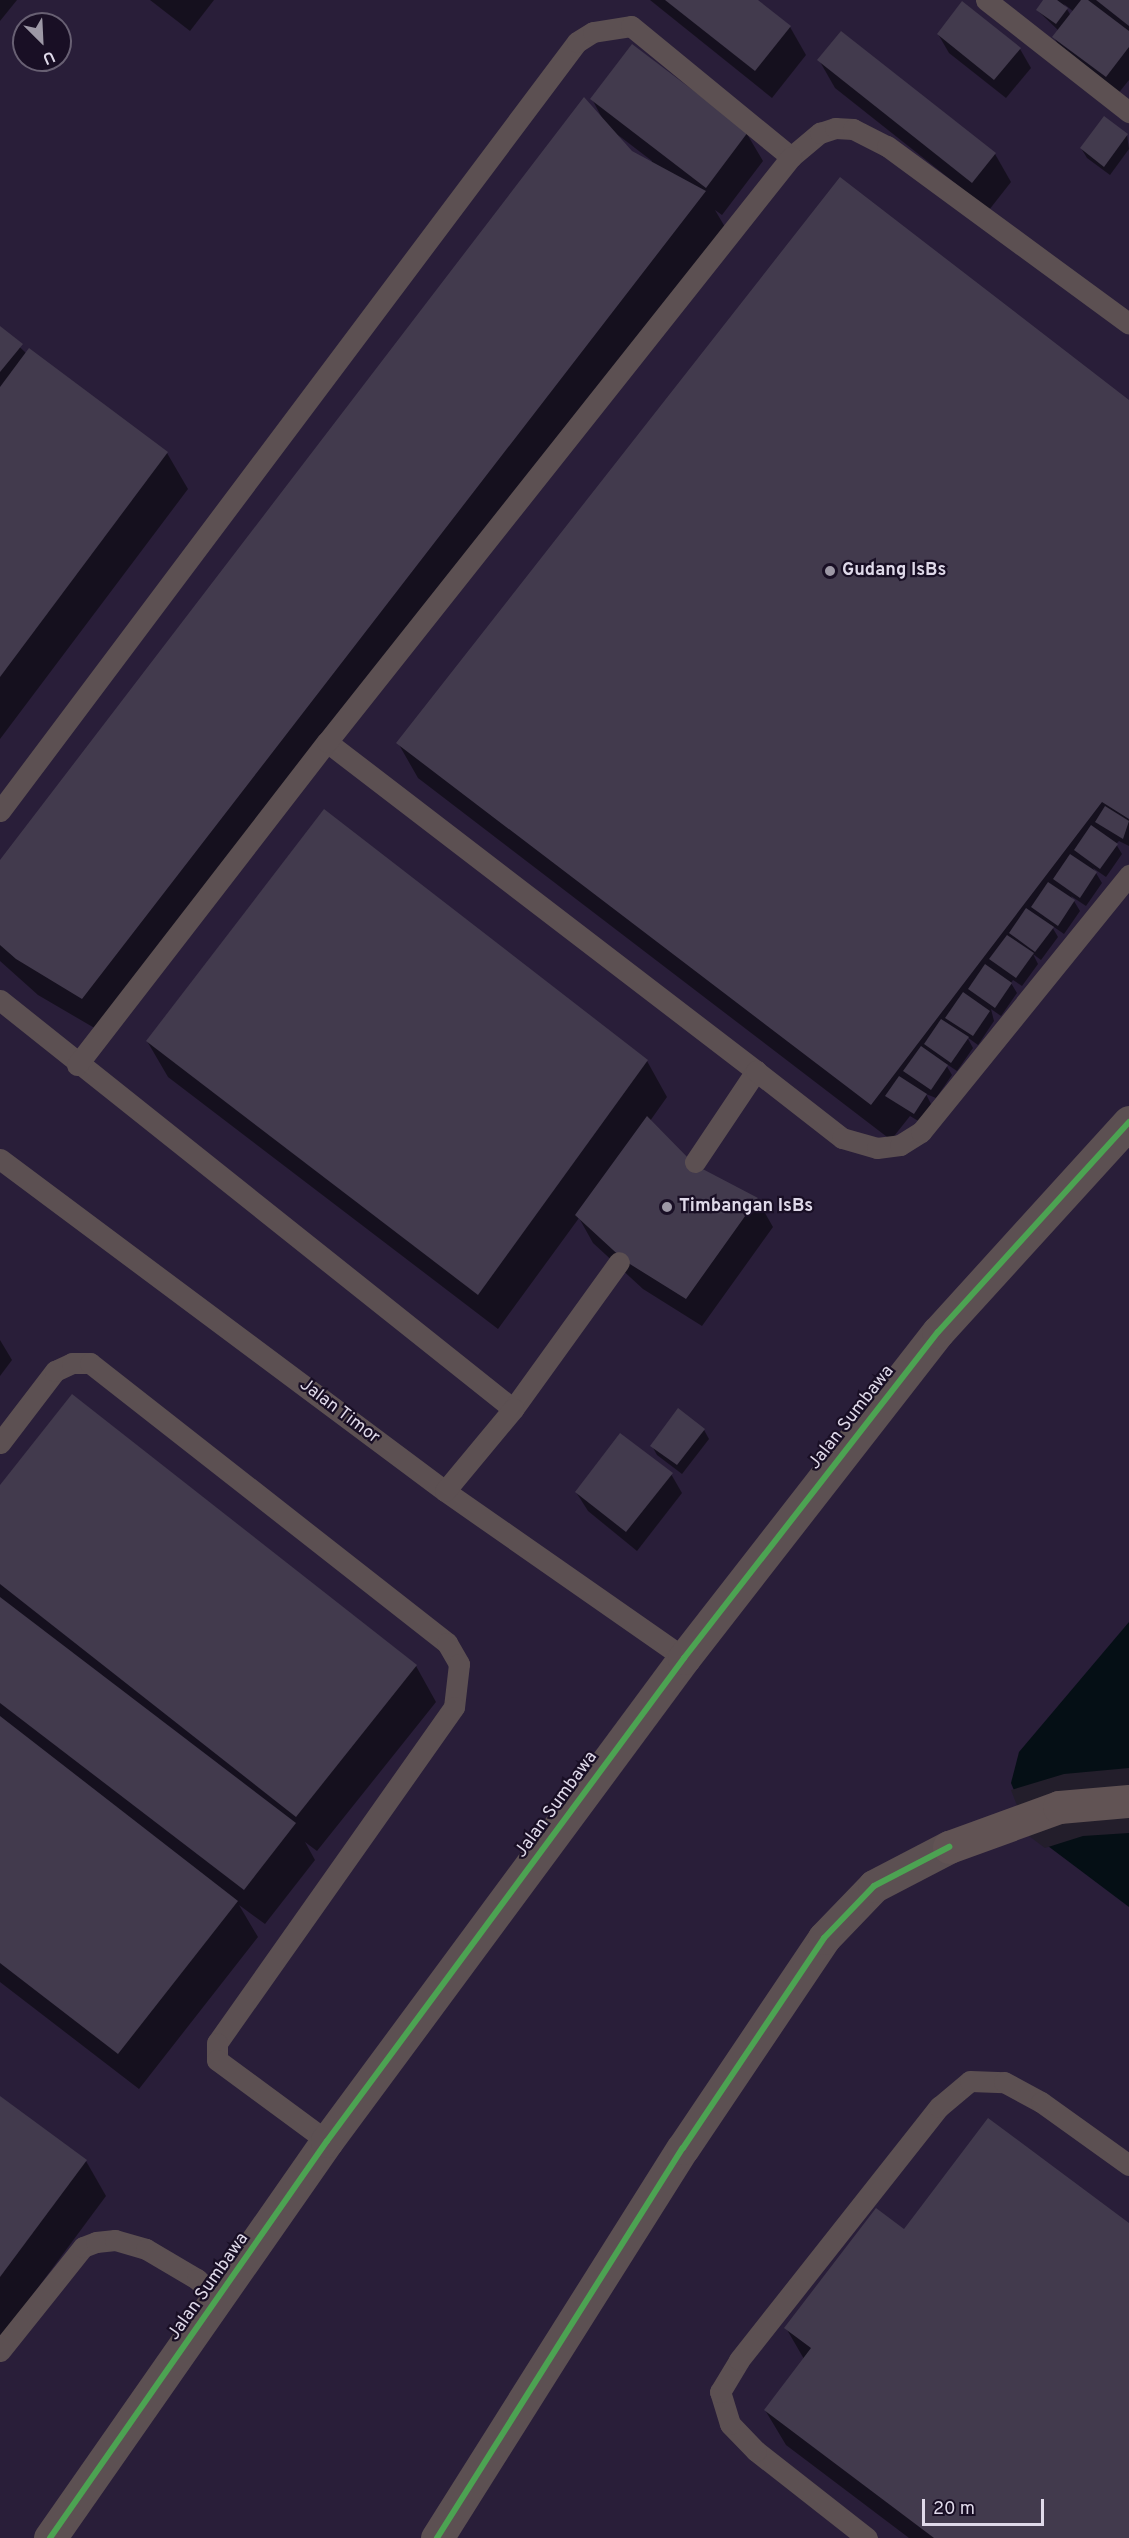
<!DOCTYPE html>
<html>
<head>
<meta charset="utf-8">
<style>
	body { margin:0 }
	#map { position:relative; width:1129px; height:2538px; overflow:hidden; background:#231e2b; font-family:Overpass,sans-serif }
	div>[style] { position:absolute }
	.built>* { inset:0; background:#291e39 }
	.water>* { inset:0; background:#050f15 }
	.pier>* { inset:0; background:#231e2b }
	.shadow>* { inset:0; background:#0007 }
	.building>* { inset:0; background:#423a4d }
	.service>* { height:21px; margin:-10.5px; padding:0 10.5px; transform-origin:10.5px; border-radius:10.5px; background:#5c5052 }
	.minor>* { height:33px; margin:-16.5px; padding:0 16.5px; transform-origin:16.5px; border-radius:16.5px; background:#5c5052 }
	.secondary>* { height:33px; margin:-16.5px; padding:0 16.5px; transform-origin:16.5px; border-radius:16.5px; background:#615354 }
	.cycleway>* { height:6px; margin:-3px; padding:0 3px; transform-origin:3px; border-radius:3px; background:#4ca352 }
	.dots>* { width:16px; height:16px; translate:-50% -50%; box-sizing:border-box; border:3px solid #190f25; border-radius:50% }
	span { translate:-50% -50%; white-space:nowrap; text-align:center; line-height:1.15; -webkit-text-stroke:4.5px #190f25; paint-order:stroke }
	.poi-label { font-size:18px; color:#dfd9e9; font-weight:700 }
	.left { translate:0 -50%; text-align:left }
	.street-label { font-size:18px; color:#dfd9e9 }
	.north { position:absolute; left:12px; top:12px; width:60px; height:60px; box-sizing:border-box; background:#190f25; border:2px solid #686073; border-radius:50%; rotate:156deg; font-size:16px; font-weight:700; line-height:24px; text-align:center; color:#dfd9e9 }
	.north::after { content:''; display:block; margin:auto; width:21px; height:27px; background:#9d98a6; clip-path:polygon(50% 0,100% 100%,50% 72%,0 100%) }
	.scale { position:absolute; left:922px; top:2499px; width:122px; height:27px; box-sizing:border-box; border:3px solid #dfd9e9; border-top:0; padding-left:8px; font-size:18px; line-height:21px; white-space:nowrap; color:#dfd9e9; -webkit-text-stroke:4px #190f25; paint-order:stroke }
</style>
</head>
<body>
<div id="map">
	<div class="built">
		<i style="clip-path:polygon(evenodd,0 0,1129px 0,1129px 2538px,0 2538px,0 0,24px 24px,60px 24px,60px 60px,24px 60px,24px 24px)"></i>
	</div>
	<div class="water">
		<i style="clip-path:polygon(1129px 1622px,1129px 1907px,1032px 1834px,1011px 1783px,1019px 1752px)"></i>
	</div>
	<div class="pier">
		<i style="clip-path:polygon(1129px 1768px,1129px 1833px,1083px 1836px,1045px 1848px,1029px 1836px,1011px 1790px,1064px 1774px)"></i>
	</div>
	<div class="shadow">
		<i style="clip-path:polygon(0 0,17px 0,0 21px)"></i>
		<i style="clip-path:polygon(150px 0,214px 0,190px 31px)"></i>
		<i style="clip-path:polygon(650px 0,755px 0,790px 27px,806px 55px,772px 98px)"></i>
		<i style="clip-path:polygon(evenodd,1045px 0,1059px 4px,1057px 0,1129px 0,1129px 80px,1117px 95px,1065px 57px,1054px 37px,1059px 31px,1037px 10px,1045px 0,1064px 4px,1074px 12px,1071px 16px,1064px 4px)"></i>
		<i style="clip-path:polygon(938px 34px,1020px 49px,1031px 68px,1006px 98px,949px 53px)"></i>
		<i style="clip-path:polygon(819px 60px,995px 154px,1011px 182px,989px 210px,835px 88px)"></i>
		<i style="clip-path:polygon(evenodd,592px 99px,747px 134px,763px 161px,722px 215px,715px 210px,725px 227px,103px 1033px,38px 995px,0 961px,0 863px,602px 118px,592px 99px,618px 135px,652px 161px,651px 163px,631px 152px,618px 135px)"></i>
		<i style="clip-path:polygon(1127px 135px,1129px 149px,1110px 175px,1087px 158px,1081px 148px)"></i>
		<i style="clip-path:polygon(0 328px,27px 354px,29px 350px,167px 453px,188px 489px,0 739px)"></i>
		<i style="clip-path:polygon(1129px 401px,1129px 846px,1119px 841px,1116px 844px,1122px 854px,1106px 877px,1093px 868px,1102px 883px,1086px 906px,1071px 896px,1080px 911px,1064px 934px,1051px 925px,1058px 937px,1041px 960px,1033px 954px,1038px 964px,1022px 986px,1013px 980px,1011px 983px,1017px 993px,1001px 1016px,991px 1009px,994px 1021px,978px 1045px,967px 1037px,973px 1048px,957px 1071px,945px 1063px,952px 1075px,936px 1098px,926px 1094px,931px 1104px,920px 1122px,910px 1116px,891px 1140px,418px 778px,398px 743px)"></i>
		<i style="clip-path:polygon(147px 1041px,647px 1061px,667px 1097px,650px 1121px,694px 1166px,757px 1199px,773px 1227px,702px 1326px,643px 1289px,593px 1243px,579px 1218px,498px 1329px,168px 1077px)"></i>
		<i style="clip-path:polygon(0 1340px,12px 1360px,0 1376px)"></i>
		<i style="clip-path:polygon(704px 1430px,709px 1439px,682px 1474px,657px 1455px,652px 1446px)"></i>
		<i style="clip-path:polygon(671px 1474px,682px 1493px,637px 1551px,588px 1511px,576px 1492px)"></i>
		<i style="clip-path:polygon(0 1487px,416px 1666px,436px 1702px,317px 1851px,305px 1842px,315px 1860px,265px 1924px,239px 1905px,258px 1937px,139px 2089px,0 1982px)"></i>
		<i style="clip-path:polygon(0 2098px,86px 2161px,106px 2196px,0 2339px)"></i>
		<i style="clip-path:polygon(1129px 2225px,1129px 2538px,909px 2538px,786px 2445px,765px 2410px,804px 2359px,786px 2328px,904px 2231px)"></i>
	</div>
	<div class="building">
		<i style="clip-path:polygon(665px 0,758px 0,791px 26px,755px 71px)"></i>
		<i style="clip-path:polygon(1043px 0,1057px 0,1068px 8px,1056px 24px,1036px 10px)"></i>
		<i style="clip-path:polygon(1081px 0,1088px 0,1129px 31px,1129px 47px,1106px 77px,1052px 37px)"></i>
		<i style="clip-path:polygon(1096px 0,1129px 0,1129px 26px)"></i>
		<i style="clip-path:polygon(962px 1px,1021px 48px,994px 80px,937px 34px)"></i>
		<i style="clip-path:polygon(841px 31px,996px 153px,972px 183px,817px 60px)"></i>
		<i style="clip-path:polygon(632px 44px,748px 132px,706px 188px,590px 99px)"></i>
		<i style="clip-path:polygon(584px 97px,632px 151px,706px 191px,82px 999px,16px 959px,0 945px,0 860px)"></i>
		<i style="clip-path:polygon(1104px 116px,1128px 134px,1104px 167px,1080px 148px)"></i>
		<i style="clip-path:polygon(840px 177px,1129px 400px,1129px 819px,1102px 802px,871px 1105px,396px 743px)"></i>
		<i style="clip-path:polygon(0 326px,23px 344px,0 372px)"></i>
		<i style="clip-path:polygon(29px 348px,168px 452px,0 677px,0 387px)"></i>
		<i style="clip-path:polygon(1105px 806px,1129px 821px,1123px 839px,1095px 822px)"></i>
		<i style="clip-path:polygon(324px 809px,648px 1060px,478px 1295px,146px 1041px)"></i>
		<i style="clip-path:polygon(1091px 825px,1118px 844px,1100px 869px,1074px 850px)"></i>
		<i style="clip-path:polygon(1070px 854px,1097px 872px,1080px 898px,1053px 879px)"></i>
		<i style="clip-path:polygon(1048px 882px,1075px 900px,1058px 926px,1031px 907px)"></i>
		<i style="clip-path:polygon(1026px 908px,1054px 927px,1035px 952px,1009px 933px)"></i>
		<i style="clip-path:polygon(1007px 935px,1034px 953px,1016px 978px,989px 959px)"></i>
		<i style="clip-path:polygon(985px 964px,1012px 983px,995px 1008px,968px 989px)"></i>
		<i style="clip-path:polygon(963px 992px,990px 1011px,973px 1036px,945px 1018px)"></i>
		<i style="clip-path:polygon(941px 1019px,969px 1037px,951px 1063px,924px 1044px)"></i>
		<i style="clip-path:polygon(921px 1046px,948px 1065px,931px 1090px,903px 1071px)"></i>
		<i style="clip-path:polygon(899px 1076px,927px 1094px,914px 1114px,885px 1096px)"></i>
		<i style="clip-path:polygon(647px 1116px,695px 1165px,758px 1198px,686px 1299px,625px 1261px,575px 1215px)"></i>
		<i style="clip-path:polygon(72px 1394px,417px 1665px,296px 1817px,0 1584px,0 1485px)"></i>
		<i style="clip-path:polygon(678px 1408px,705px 1429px,677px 1465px,650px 1446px)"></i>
		<i style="clip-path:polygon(620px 1433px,673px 1473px,626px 1532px,575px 1492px)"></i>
		<i style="clip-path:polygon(0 1597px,296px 1823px,244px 1890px,0 1703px)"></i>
		<i style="clip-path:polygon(0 1716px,238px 1901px,118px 2054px,0 1963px)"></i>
		<i style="clip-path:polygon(0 2096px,87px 2160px,0 2277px)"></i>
		<i style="clip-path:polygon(988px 2118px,1129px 2223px,1129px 2538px,934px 2538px,764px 2410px,811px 2348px,784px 2328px,876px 2208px,904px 2229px)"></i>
	</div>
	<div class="service">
		<i style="left:986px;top:0;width:182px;rotate:38.1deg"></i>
		<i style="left:327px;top:742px;width:541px;rotate:37.48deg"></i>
		<i style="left:0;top:811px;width:961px;rotate:-53.12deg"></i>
		<i style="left:577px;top:42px;width:19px;rotate:-32deg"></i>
		<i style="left:593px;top:32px;width:38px;rotate:-9deg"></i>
		<i style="left:631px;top:26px;width:207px;rotate:39.3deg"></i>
		<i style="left:791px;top:157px;width:38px;rotate:-40deg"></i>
		<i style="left:820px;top:133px;width:16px;rotate:-18deg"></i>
		<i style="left:835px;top:128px;width:18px;rotate:3deg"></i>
		<i style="left:853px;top:129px;width:38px;rotate:27deg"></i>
		<i style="left:887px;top:146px;width:300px;rotate:36.3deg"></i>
		<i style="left:0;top:1000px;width:656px;rotate:38.56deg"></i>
		<i style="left:513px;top:1409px;width:181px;rotate:-54.2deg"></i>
		<i style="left:77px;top:1065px;width:408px;rotate:-52.3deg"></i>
		<i style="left:327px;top:742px;width:747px;rotate:-51.58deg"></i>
		<i style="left:0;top:1159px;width:555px;rotate:36.73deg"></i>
		<i style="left:445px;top:1491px;width:292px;rotate:34.9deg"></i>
		<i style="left:695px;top:1162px;width:110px;rotate:-56.2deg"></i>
		<i style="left:756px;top:1071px;width:109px;rotate:37.9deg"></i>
		<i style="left:842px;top:1138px;width:36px;rotate:16deg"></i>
		<i style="left:877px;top:1148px;width:23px;rotate:-7deg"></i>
		<i style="left:900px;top:1145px;width:25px;rotate:-32deg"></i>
		<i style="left:921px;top:1132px;width:331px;rotate:-51deg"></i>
		<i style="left:0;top:1443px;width:91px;rotate:-52.6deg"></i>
		<i style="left:55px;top:1371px;width:19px;rotate:-25deg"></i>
		<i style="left:72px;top:1363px;width:18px"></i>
		<i style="left:90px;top:1363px;width:454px;rotate:38.1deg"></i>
		<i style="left:447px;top:1643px;width:24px;rotate:60deg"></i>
		<i style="left:459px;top:1664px;width:43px;rotate:96.6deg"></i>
		<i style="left:454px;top:1707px;width:411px;rotate:125.2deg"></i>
		<i style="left:217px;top:2043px;width:17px;rotate:90deg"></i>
		<i style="left:217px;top:2060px;width:137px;rotate:36.4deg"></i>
		<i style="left:445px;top:1491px;width:107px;rotate:-50.3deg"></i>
		<i style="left:0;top:2351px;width:133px;rotate:-51.4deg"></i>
		<i style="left:83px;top:2247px;width:14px;rotate:-21deg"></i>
		<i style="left:96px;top:2242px;width:19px;rotate:-6deg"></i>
		<i style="left:115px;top:2240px;width:32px;rotate:16deg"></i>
		<i style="left:146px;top:2249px;width:59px;rotate:30.5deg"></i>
		<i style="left:197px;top:2279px;width:31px;rotate:45deg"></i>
		<i style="left:867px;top:2538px;width:141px;rotate:-141.9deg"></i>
		<i style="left:756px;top:2451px;width:37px;rotate:-134deg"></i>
		<i style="left:730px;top:2424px;width:34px;rotate:-107deg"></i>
		<i style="left:720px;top:2392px;width:37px;rotate:-59deg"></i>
		<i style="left:739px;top:2360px;width:323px;rotate:-51.7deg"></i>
		<i style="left:939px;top:2107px;width:40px;rotate:-40deg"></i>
		<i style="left:970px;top:2081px;width:34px;rotate:2deg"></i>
		<i style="left:1004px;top:2082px;width:42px;rotate:28.4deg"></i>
		<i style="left:1041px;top:2102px;width:108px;rotate:35.6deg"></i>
	</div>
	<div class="minor">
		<i style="left:50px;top:2538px;width:484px;rotate:-55.1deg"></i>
		<i style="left:327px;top:2141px;width:601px;rotate:-53.53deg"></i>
		<i style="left:684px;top:1658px;width:413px;rotate:-52.1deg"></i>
		<i style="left:938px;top:1332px;width:284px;rotate:-47.7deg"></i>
		<i style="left:437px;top:2538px;width:461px;rotate:-57.8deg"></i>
		<i style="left:683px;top:2148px;width:253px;rotate:-56.1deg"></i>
		<i style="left:824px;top:1938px;width:72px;rotate:-46.1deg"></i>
		<i style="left:874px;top:1886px;width:85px;rotate:-27.5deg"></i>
	</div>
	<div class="secondary">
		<i style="left:949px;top:1847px;width:117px;rotate:-20deg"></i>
		<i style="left:1059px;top:1807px;width:70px;rotate:-4.9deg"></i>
	</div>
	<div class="cycleway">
		<i style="left:50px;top:2538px;width:484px;rotate:-55.1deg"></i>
		<i style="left:327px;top:2141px;width:601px;rotate:-53.53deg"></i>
		<i style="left:684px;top:1658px;width:413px;rotate:-52.1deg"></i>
		<i style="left:938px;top:1332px;width:284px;rotate:-47.7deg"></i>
		<i style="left:437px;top:2538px;width:461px;rotate:-57.8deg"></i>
		<i style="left:683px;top:2148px;width:253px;rotate:-56.1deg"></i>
		<i style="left:824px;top:1938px;width:72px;rotate:-46.1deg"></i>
		<i style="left:874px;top:1886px;width:85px;rotate:-27.5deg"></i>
	</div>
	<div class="dots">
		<i style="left:830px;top:571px;background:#9d98a6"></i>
		<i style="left:667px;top:1207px;background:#9d98a6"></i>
	</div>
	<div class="poi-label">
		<span class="left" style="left:842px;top:571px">Gudang IsBs</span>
		<span class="left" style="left:679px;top:1207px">Timbangan IsBs</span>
	</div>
	<div class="street-label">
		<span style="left:339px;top:1412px;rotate:37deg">Jalan Timor</span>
		<span style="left:852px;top:1418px;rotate:-52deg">Jalan Sumbawa</span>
		<span style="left:557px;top:1805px;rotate:-54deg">Jalan Sumbawa</span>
		<span style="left:209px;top:2287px;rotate:-55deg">Jalan Sumbawa</span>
	</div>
	<div class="north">U</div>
	<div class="scale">20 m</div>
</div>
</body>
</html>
